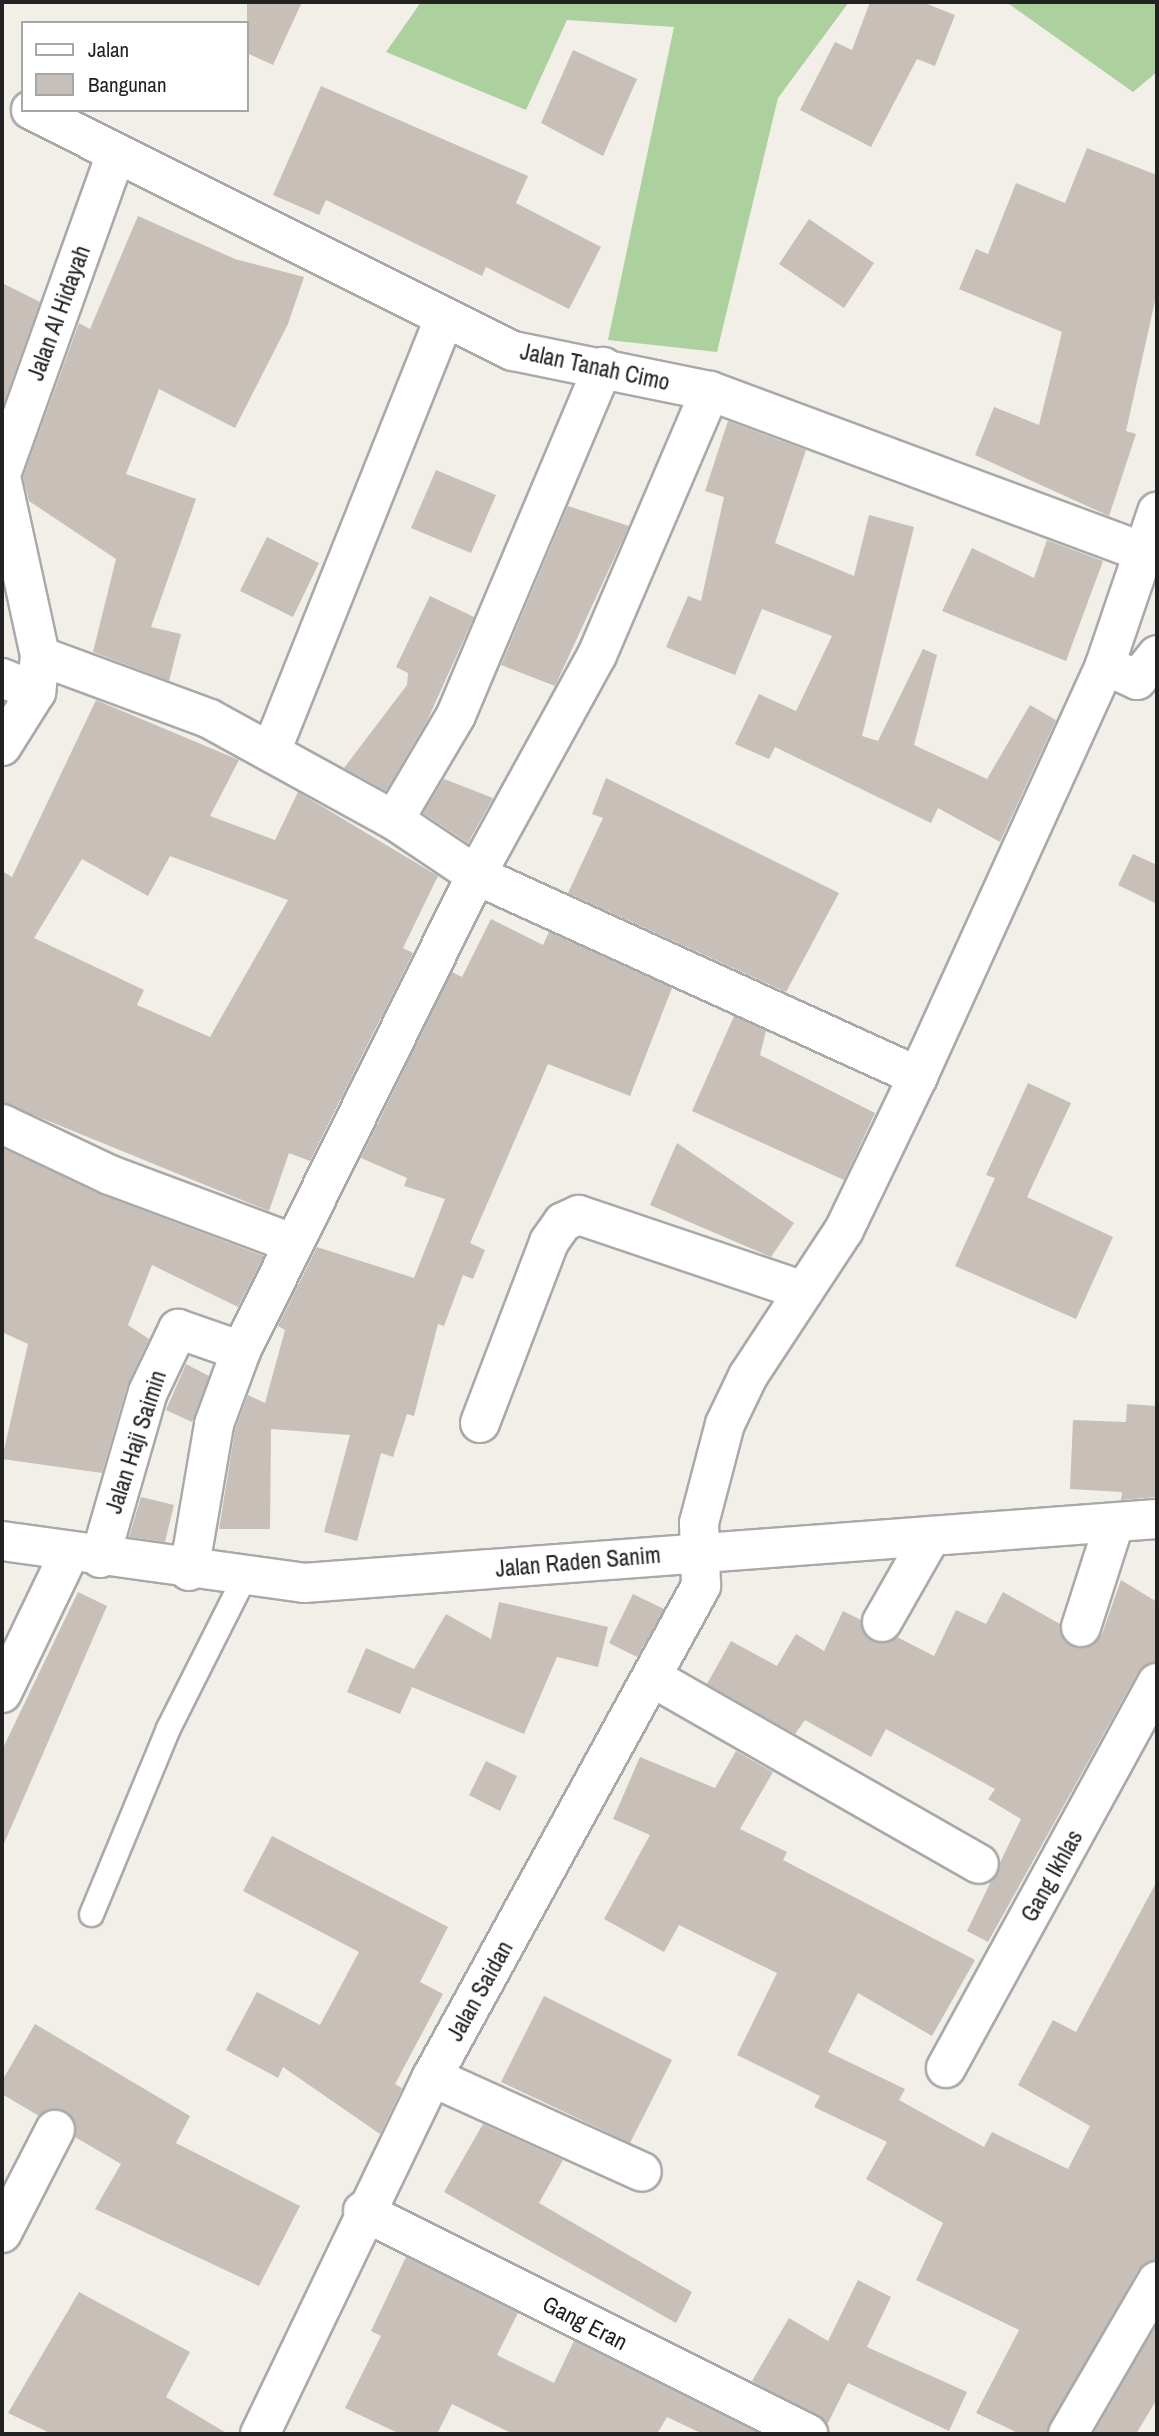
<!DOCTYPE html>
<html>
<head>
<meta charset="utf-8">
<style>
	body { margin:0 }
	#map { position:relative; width:1159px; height:2436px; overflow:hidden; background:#f2efe9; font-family:"Archivo Narrow",sans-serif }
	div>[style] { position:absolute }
	.forest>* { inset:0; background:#add19e }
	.building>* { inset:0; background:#c7bfb8 }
	.roads { filter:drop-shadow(2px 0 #a9a9a9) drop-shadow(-2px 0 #a9a9a9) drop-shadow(0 2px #a9a9a9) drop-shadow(0 -2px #a9a9a9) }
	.service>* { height:23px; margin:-11.5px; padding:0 11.5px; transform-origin:11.5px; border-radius:11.5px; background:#fff }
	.minor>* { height:38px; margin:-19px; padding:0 19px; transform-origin:19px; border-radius:19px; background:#fff }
	.tertiary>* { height:38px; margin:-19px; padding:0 19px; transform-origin:19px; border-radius:19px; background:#fff }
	span { translate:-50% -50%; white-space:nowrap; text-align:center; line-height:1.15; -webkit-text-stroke:5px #fff; paint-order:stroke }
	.street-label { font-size:23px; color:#222 }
	.frame { position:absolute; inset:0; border:4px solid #222; pointer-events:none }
	.legend { position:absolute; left:21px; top:21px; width:228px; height:91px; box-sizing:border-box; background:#fff; border:2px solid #a7a7a7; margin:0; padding:9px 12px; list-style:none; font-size:21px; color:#222 }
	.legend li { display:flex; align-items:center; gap:14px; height:35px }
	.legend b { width:35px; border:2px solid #a7a7a7 }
</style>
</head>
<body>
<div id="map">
	<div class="forest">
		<i style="clip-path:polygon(421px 2px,849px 2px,778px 98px,717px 352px,608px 340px,674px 27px,567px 20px,526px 110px,386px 52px)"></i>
		<i style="clip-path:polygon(1006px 2px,1157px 2px,1157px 72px,1133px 92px)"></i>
	</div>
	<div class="building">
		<i style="clip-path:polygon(247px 2px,302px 2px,273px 65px,247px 53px)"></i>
		<i style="clip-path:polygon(870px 2px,922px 2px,955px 15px,935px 66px,917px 59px,871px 147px,800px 110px,835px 42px,852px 50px)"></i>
		<i style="clip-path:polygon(573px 50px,637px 79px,603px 156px,541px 123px)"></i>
		<i style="clip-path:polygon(321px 86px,528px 176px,516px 203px,601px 247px,569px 309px,486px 267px,482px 276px,326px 200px,319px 215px,273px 195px)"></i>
		<i style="clip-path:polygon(1087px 148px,1157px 175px,1157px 292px,1126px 431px,1136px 434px,1109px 516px,975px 455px,994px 407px,1039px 425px,1062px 332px,959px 289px,976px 249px,988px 254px,1016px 183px,1065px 203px)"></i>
		<i style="clip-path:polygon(138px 216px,235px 259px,304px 277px,288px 324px,235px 428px,159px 389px,126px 474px,196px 499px,151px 627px,181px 634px,169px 681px,93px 652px,116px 559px,29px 501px,23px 477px,79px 323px,90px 329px)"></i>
		<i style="clip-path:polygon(809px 219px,874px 263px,844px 308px,779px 264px)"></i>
		<i style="clip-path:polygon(2px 283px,40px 302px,2px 408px)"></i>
		<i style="clip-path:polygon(728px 421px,806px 450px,775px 543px,854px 576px,869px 515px,914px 527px,862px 736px,878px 741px,923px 649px,937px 655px,914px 745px,987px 779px,1030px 705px,1056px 720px,1000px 842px,938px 808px,931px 823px,775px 747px,769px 759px,735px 744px,759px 694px,796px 711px,832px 636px,762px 609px,735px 675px,666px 647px,688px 596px,701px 601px,724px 497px,705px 491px)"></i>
		<i style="clip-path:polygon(436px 470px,496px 495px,471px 553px,411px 528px)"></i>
		<i style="clip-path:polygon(568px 506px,629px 526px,555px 686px,501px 665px)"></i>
		<i style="clip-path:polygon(267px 537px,319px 563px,293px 617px,240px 591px)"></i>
		<i style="clip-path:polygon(1047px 540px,1103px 561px,1066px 661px,942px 611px,972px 548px,1034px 578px)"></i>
		<i style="clip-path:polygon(430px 596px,474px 617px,427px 721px,386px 791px,344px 768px,407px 685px,408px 673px,396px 667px)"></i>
		<i style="clip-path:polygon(evenodd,96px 700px,239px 760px,210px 816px,275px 840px,298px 792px,438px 876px,403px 948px,413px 953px,310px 1161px,289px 1153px,269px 1211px,2px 1102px,2px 871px,12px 877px,96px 700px,170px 856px,288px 900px,210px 1037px,137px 1005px,144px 990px,34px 938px,82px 859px,148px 896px,170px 856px)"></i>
		<i style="clip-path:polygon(606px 778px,839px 893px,786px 992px,568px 893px,603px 818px,592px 814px)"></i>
		<i style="clip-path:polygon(444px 779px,493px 798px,468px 843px,423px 813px)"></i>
		<i style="clip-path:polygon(1133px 854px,1157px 865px,1157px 904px,1118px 885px)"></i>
		<i style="clip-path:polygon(491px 919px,543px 945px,549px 932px,672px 988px,630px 1096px,548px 1064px,470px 1243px,485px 1250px,473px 1279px,463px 1275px,444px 1326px,438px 1324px,414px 1416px,407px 1414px,393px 1457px,381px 1453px,357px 1541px,324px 1532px,350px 1435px,271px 1429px,270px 1529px,219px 1529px,235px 1430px,248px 1395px,265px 1403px,285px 1330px,278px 1326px,317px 1247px,414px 1278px,445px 1199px,404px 1186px,407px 1178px,361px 1158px,452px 972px,462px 977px)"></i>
		<i style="clip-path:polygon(734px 1016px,766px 1031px,760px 1055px,875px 1113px,844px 1180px,692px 1111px)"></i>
		<i style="clip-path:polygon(1028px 1083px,1071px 1103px,1027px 1197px,1113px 1237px,1076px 1319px,955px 1266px,995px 1178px,986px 1175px)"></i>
		<i style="clip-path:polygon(677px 1143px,794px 1223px,771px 1257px,650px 1205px)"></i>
		<i style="clip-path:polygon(2px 1148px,102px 1195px,264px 1256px,238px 1307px,152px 1265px,128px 1325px,149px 1339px,127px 1386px,102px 1473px,2px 1459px,28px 1344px,2px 1332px)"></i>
		<i style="clip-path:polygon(186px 1364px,209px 1376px,192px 1422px,166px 1410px)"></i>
		<i style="clip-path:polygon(1127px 1404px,1157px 1406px,1157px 1497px,1121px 1500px,1122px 1492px,1070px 1489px,1073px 1420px,1126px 1422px)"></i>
		<i style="clip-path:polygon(141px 1497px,174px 1505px,165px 1542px,129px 1537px)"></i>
		<i style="clip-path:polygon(1121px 1580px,1157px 1602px,1157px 1661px,1138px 1672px,988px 1942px,967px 1931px,1021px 1819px,988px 1799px,995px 1789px,886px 1729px,871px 1757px,805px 1720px,795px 1734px,707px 1684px,731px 1641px,777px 1666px,796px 1634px,824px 1651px,843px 1611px,861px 1620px,872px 1641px,897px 1637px,934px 1656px,956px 1610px,986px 1624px,1003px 1592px,1060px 1624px,1065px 1642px,1086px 1648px,1102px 1634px)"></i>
		<i style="clip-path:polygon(78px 1592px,107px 1606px,2px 1848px,2px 1750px)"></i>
		<i style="clip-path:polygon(633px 1594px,664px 1609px,637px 1657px,609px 1643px)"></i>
		<i style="clip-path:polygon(499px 1602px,608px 1627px,598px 1667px,557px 1657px,524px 1734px,412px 1687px,400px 1714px,347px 1692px,366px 1648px,414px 1669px,446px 1614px,491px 1639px)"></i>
		<i style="clip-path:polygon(736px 1751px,773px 1772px,740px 1829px,787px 1852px,783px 1860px,975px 1960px,932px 2036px,858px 1993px,828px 2052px,905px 2089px,899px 2100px,984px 2147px,992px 2132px,1068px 2169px,1090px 2126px,1018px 2085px,1053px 2020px,1076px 2032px,1157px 1881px,1157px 2259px,1138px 2270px,1046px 2434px,1020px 2434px,976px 2413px,1019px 2330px,916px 2280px,943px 2223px,866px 2179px,887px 2142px,814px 2107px,820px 2096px,737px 2055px,777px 1973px,679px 1925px,664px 1952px,604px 1919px,650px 1835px,613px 1819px,640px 1757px,715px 1788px)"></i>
		<i style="clip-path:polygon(486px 1761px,517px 1776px,500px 1811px,469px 1795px)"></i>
		<i style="clip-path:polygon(272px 1836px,448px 1927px,420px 1982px,443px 1994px,395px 2084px,402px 2088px,380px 2134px,283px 2067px,278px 2078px,226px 2050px,257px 1992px,320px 2025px,359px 1952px,243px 1891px)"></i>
		<i style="clip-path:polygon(544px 1996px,672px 2060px,630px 2143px,501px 2082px)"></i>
		<i style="clip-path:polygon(35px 2024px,190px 2116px,176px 2143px,300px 2206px,259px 2286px,95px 2209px,121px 2164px,75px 2137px,66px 2111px,39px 2116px,2px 2094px,2px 2081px)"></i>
		<i style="clip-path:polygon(483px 2124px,563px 2160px,539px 2203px,692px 2292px,676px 2323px,444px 2192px)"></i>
		<i style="clip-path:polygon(406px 2257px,518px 2313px,497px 2355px,554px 2383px,574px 2341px,760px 2434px,703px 2434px,667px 2417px,657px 2434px,513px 2434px,452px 2404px,437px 2434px,400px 2434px,345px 2408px,381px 2336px,371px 2331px)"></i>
		<i style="clip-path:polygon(858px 2280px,891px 2297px,867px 2347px,967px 2392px,949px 2431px,848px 2383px,827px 2425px,752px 2381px,789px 2318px,828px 2341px)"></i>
		<i style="clip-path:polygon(79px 2292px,190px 2352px,166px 2397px,228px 2434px,52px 2434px,8px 2413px)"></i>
		<i style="clip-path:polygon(1157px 2324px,1157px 2399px,1136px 2434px,1093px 2434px)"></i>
	</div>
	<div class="roads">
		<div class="service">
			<i style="left:91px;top:1914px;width:201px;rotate:-67.5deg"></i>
			<i style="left:168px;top:1728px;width:167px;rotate:-63.3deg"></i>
		</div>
		<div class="minor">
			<i style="left:31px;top:110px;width:539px;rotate:26.57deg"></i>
			<i style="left:513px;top:351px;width:201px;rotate:11.5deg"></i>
			<i style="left:710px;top:391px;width:464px;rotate:20.4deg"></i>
			<i style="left:2px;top:472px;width:338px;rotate:-70.3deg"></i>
			<i style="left:2px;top:481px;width:179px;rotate:77.7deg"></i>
			<i style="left:40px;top:656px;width:36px;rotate:96deg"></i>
			<i style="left:36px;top:692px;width:64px;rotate:122.2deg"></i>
			<i style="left:40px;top:656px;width:181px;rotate:20.3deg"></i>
			<i style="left:210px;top:719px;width:210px;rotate:28.8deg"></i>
			<i style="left:394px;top:820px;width:99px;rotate:33.9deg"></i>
			<i style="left:476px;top:875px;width:486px;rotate:24.5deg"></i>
			<i style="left:1105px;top:665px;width:35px;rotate:25deg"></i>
			<i style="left:1137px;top:680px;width:32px;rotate:-51deg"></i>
			<i style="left:2px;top:678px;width:37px;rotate:22deg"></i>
			<i style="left:272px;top:749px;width:463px;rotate:-68.2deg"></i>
			<i style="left:394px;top:820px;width:122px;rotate:-59.4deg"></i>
			<i style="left:456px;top:715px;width:378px;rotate:-67.1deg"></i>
			<i style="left:2px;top:1124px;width:119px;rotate:25.3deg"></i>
			<i style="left:110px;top:1175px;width:191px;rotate:20.5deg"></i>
			<i style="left:480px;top:1423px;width:194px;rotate:-69.1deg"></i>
			<i style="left:549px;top:1242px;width:24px;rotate:-55deg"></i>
			<i style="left:563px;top:1222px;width:17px;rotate:-24deg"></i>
			<i style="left:579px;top:1215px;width:237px;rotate:18.7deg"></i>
			<i style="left:100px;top:1558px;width:173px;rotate:-73.9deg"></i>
			<i style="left:148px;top:1392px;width:70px;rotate:-64.5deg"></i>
			<i style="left:178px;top:1329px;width:67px;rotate:19.2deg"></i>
			<i style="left:189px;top:1571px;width:149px;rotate:-80.3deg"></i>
			<i style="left:214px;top:1424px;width:78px;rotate:-69.7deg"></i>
			<i style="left:241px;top:1351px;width:531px;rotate:-63.72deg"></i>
			<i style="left:476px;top:875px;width:251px;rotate:-61.2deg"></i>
			<i style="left:597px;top:655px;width:287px;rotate:-66.8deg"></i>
			<i style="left:882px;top:1622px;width:99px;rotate:-60.3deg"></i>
			<i style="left:1081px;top:1627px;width:108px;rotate:-72.2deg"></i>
			<i style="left:653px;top:1678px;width:375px;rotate:29.7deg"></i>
			<i style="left:2px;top:1693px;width:154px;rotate:-64.3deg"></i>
			<i style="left:946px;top:2068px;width:439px;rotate:-61.3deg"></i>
			<i style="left:432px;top:2077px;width:230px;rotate:24.3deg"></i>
			<i style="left:363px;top:2211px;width:498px;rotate:26.6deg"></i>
			<i style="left:2px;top:2233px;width:116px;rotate:-62.8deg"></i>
			<i style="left:260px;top:2434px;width:396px;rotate:-64.3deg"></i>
			<i style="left:432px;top:2077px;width:560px;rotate:-61.28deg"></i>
			<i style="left:701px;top:1586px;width:63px;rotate:-91.8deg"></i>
			<i style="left:699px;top:1523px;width:102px;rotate:-75.3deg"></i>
			<i style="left:725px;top:1424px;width:53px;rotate:-64.4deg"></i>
			<i style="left:748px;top:1376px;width:175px;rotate:-56.7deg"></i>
			<i style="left:844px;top:1230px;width:171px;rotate:-64.3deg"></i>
			<i style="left:918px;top:1076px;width:452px;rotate:-65.5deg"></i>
			<i style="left:1105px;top:665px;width:162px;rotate:-71.2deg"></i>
			<i style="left:1068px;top:2434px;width:177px;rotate:-59.8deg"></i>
		</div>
		<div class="tertiary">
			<i style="left:2px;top:1541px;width:305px;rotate:7.9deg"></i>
			<i style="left:304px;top:1583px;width:855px;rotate:-4.29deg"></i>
		</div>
	</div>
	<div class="street-label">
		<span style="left:59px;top:313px;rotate:-70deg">Jalan Al Hidayah</span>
		<span style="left:595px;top:367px;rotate:12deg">Jalan Tanah Cimo</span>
		<span style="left:136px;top:1442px;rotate:-72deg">Jalan Haji Saimin</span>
		<span style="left:578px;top:1562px;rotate:-5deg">Jalan Raden Sanim</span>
		<span style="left:1052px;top:1876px;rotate:-61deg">Gang Ikhlas</span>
		<span style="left:480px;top:1991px;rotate:-61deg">Jalan Saidan</span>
		<span style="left:585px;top:2323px;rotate:27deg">Gang Eran</span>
	</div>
	<div class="frame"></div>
	<ul class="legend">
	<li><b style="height:9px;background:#fff"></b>Jalan</li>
	<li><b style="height:19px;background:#c7bfb8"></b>Bangunan</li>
	</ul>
</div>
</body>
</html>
